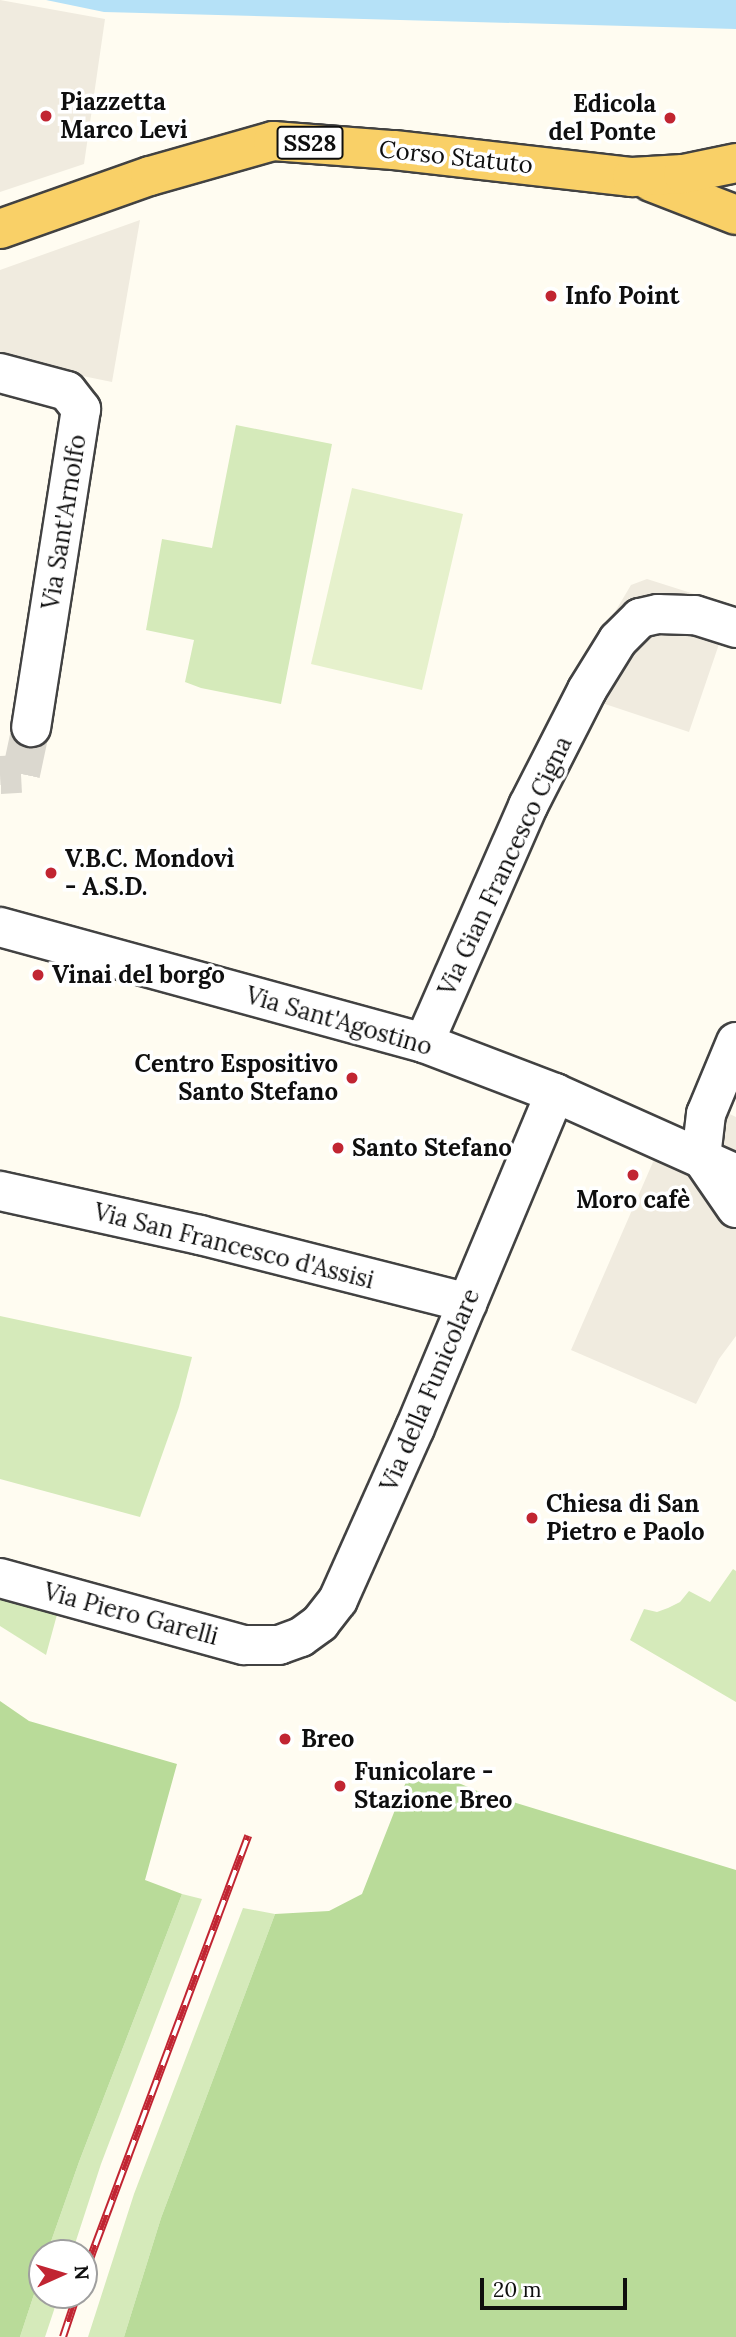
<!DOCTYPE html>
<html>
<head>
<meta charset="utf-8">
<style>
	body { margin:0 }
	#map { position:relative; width:736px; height:2337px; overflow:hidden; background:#fffcf1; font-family:Lora,serif }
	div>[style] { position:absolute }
	.green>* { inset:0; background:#d5eaba }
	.forest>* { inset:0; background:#b9db99 }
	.pitch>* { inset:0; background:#e6f1cc }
	.plaza>* { inset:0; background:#f0ebdf }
	.water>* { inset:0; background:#b5e1f7 }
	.street-tunnel>* { height:38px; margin-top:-19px; transform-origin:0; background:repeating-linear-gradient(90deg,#dbd8cf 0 38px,transparent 0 57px) }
	.roads { filter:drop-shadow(2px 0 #424242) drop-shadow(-2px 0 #424242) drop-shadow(0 2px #424242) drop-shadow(0 -2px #424242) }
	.street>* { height:38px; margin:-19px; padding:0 19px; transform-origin:19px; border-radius:19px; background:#fff }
	.primary>* { height:38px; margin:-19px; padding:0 19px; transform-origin:19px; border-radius:19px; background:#f9d067 }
	.rail>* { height:8px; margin-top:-4px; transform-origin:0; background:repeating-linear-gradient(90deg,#fff 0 16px,#c12532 0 32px); box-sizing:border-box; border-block:2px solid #c12532 }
	.dots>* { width:19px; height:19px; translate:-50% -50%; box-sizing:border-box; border:4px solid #fff; border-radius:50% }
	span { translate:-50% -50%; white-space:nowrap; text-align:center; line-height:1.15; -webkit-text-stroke:7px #fff; paint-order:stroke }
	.shield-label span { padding:2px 5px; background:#fff; border:2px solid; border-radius:5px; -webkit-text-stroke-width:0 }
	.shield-label { font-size:23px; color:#0f0f0f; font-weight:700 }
	.poi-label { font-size:24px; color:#0f0f0f; font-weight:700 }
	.left { translate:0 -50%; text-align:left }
	.right { translate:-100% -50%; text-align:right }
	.street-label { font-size:24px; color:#0f0f0f }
	.north { position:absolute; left:28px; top:2239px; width:70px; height:70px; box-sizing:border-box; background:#fff; border:2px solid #9f9f9f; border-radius:50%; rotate:86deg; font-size:19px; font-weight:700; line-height:28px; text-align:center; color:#0f0f0f }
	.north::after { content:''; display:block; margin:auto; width:24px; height:32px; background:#c12532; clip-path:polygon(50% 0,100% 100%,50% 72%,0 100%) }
	.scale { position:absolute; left:480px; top:2278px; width:147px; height:32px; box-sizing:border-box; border:4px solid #0f0f0f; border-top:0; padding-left:9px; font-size:21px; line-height:24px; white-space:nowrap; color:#0f0f0f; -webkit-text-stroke:5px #fff; paint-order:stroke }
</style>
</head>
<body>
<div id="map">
	<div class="green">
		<i style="clip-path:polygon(236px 425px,332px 444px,281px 704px,201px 688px,185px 682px,194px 640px,146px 630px,162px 539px,212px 548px)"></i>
		<i style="clip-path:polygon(0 1316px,192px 1357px,179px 1407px,140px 1517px,0 1479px)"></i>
		<i style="clip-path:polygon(733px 1569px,736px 1571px,736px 1702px,630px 1640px,644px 1609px,657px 1612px,668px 1608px,680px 1602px,689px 1591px,710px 1602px)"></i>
		<i style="clip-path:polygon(0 1595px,58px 1611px,46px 1655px,0 1626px)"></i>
		<i style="clip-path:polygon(182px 1894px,202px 1899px,101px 2164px,72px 2253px,47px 2253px,79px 2162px)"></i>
		<i style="clip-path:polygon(243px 1908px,275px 1914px,161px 2218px,124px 2337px,88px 2337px,134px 2194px)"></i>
		<i style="clip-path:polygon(42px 2270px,42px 2295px,59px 2295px,45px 2337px,20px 2337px)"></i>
	</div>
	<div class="forest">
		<i style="clip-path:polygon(0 1701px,29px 1721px,177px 1764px,145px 1880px,182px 1894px,79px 2162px,47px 2253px,42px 2253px,42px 2270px,20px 2337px,0 2337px)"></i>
		<i style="clip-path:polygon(413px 1764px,480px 1792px,736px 1870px,736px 2337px,124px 2337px,161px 2218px,275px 1914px,329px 1911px,362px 1894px)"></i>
	</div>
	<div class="pitch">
		<i style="clip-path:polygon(352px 488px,463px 514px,422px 690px,311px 664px)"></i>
	</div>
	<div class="plaza">
		<i style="clip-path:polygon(0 0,105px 19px,84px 164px,0 192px)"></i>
		<i style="clip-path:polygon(140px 220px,112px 382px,0 359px,0 270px)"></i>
		<i style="clip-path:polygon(647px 579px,732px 606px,689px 732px,599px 702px,575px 679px,631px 585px)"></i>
		<i style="clip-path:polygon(721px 1110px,736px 1117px,736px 1336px,719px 1359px,696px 1404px,571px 1350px,653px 1162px,687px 1122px)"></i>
	</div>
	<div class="water">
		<i style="clip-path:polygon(46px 0,736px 0,736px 29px,104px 12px)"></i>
	</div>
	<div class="street-tunnel">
		<i style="left:0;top:775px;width:21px;rotate:-3deg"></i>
		<i style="left:21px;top:774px;width:48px;rotate:-78deg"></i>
	</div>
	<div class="roads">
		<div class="street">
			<i style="left:0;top:373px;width:69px;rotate:15deg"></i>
			<i style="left:67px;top:391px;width:23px;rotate:52deg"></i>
			<i style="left:81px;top:409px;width:322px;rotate:98.9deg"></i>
			<i style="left:0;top:927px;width:440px;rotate:15.3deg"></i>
			<i style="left:424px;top:1043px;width:140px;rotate:20.9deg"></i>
			<i style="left:555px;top:1093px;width:198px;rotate:24.1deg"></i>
			<i style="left:736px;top:1042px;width:78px;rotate:112.6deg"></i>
			<i style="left:706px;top:1114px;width:43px;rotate:96.6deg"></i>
			<i style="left:701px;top:1157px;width:62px;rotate:55.5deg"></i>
			<i style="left:424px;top:1043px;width:259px;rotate:-66.3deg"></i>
			<i style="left:528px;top:806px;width:130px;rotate:-63deg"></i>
			<i style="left:587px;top:690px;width:59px;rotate:-58.2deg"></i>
			<i style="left:618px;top:640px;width:31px;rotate:-45deg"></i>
			<i style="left:640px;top:618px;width:18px;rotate:-13deg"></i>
			<i style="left:658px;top:614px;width:37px;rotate:2deg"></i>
			<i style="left:695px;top:615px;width:43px;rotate:17.6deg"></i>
			<i style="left:0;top:1191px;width:205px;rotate:12.4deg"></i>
			<i style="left:200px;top:1235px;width:276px;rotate:14.2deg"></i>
			<i style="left:0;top:1578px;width:253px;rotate:15.4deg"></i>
			<i style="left:244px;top:1645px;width:35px"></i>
			<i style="left:279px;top:1645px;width:23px;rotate:-20deg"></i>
			<i style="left:301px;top:1637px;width:24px;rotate:-36deg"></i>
			<i style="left:320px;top:1623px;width:29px;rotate:-52deg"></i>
			<i style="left:338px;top:1600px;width:188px;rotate:-65.9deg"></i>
			<i style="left:415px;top:1428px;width:363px;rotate:-67.3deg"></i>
		</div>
		<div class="primary">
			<i style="left:651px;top:182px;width:91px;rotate:21.2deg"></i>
			<i style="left:0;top:229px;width:159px;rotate:-19.5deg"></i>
			<i style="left:150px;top:176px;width:128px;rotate:-15.9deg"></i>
			<i style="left:273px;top:141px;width:121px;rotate:4.3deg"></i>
			<i style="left:394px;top:150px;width:240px;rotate:6.5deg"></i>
			<i style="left:632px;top:177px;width:51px;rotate:-3.4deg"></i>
			<i style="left:683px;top:174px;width:54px;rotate:-11.7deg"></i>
		</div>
	</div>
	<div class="rail">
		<i style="left:84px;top:2275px;width:469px;rotate:-69.5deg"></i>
		<i style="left:63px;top:2337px;width:44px;rotate:-71.6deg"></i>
	</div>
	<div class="dots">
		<i style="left:46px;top:116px;background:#c12532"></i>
		<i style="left:670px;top:118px;background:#c12532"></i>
		<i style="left:551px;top:296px;background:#c12532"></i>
		<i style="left:51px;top:873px;background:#c12532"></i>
		<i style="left:38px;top:975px;background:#c12532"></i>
		<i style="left:352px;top:1078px;background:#c12532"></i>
		<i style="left:338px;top:1148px;background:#c12532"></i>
		<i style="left:633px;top:1175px;background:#c12532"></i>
		<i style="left:532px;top:1518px;background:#c12532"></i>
		<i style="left:285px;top:1739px;background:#c12532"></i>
		<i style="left:340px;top:1786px;background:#c12532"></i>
	</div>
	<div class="shield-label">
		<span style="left:310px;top:143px">SS28</span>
	</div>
	<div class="poi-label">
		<span class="left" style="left:60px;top:116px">Piazzetta<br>Marco Levi</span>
		<span class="right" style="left:656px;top:118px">Edicola<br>del Ponte</span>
		<span class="left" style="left:565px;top:296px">Info Point</span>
		<span class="left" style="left:65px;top:873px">V.B.C. Mondovì<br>- A.S.D.</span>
		<span class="left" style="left:52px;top:975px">Vinai del borgo</span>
		<span class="right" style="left:338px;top:1078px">Centro Espositivo<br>Santo Stefano</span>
		<span class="left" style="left:352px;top:1148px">Santo Stefano</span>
		<span style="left:633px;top:1200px">Moro cafè</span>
		<span class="left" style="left:546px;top:1518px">Chiesa di San<br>Pietro e Paolo</span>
		<span class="left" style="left:301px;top:1739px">Breo</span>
		<span class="left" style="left:354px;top:1786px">Funicolare -<br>Stazione Breo</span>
	</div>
	<div class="street-label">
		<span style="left:456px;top:157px;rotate:6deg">Corso Statuto</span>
		<span style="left:64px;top:522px;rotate:-81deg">Via Sant'Arnolfo</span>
		<span style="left:505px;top:866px;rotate:-65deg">Via Gian Francesco Cigna</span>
		<span style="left:339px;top:1021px;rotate:16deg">Via Sant'Agostino</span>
		<span style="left:234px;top:1246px;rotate:14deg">Via San Francesco d'Assisi</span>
		<span style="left:430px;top:1390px;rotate:-67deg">Via della Funicolare</span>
		<span style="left:131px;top:1614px;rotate:15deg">Via Piero Garelli</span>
	</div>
	<div class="north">N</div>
	<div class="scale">20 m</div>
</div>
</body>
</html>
